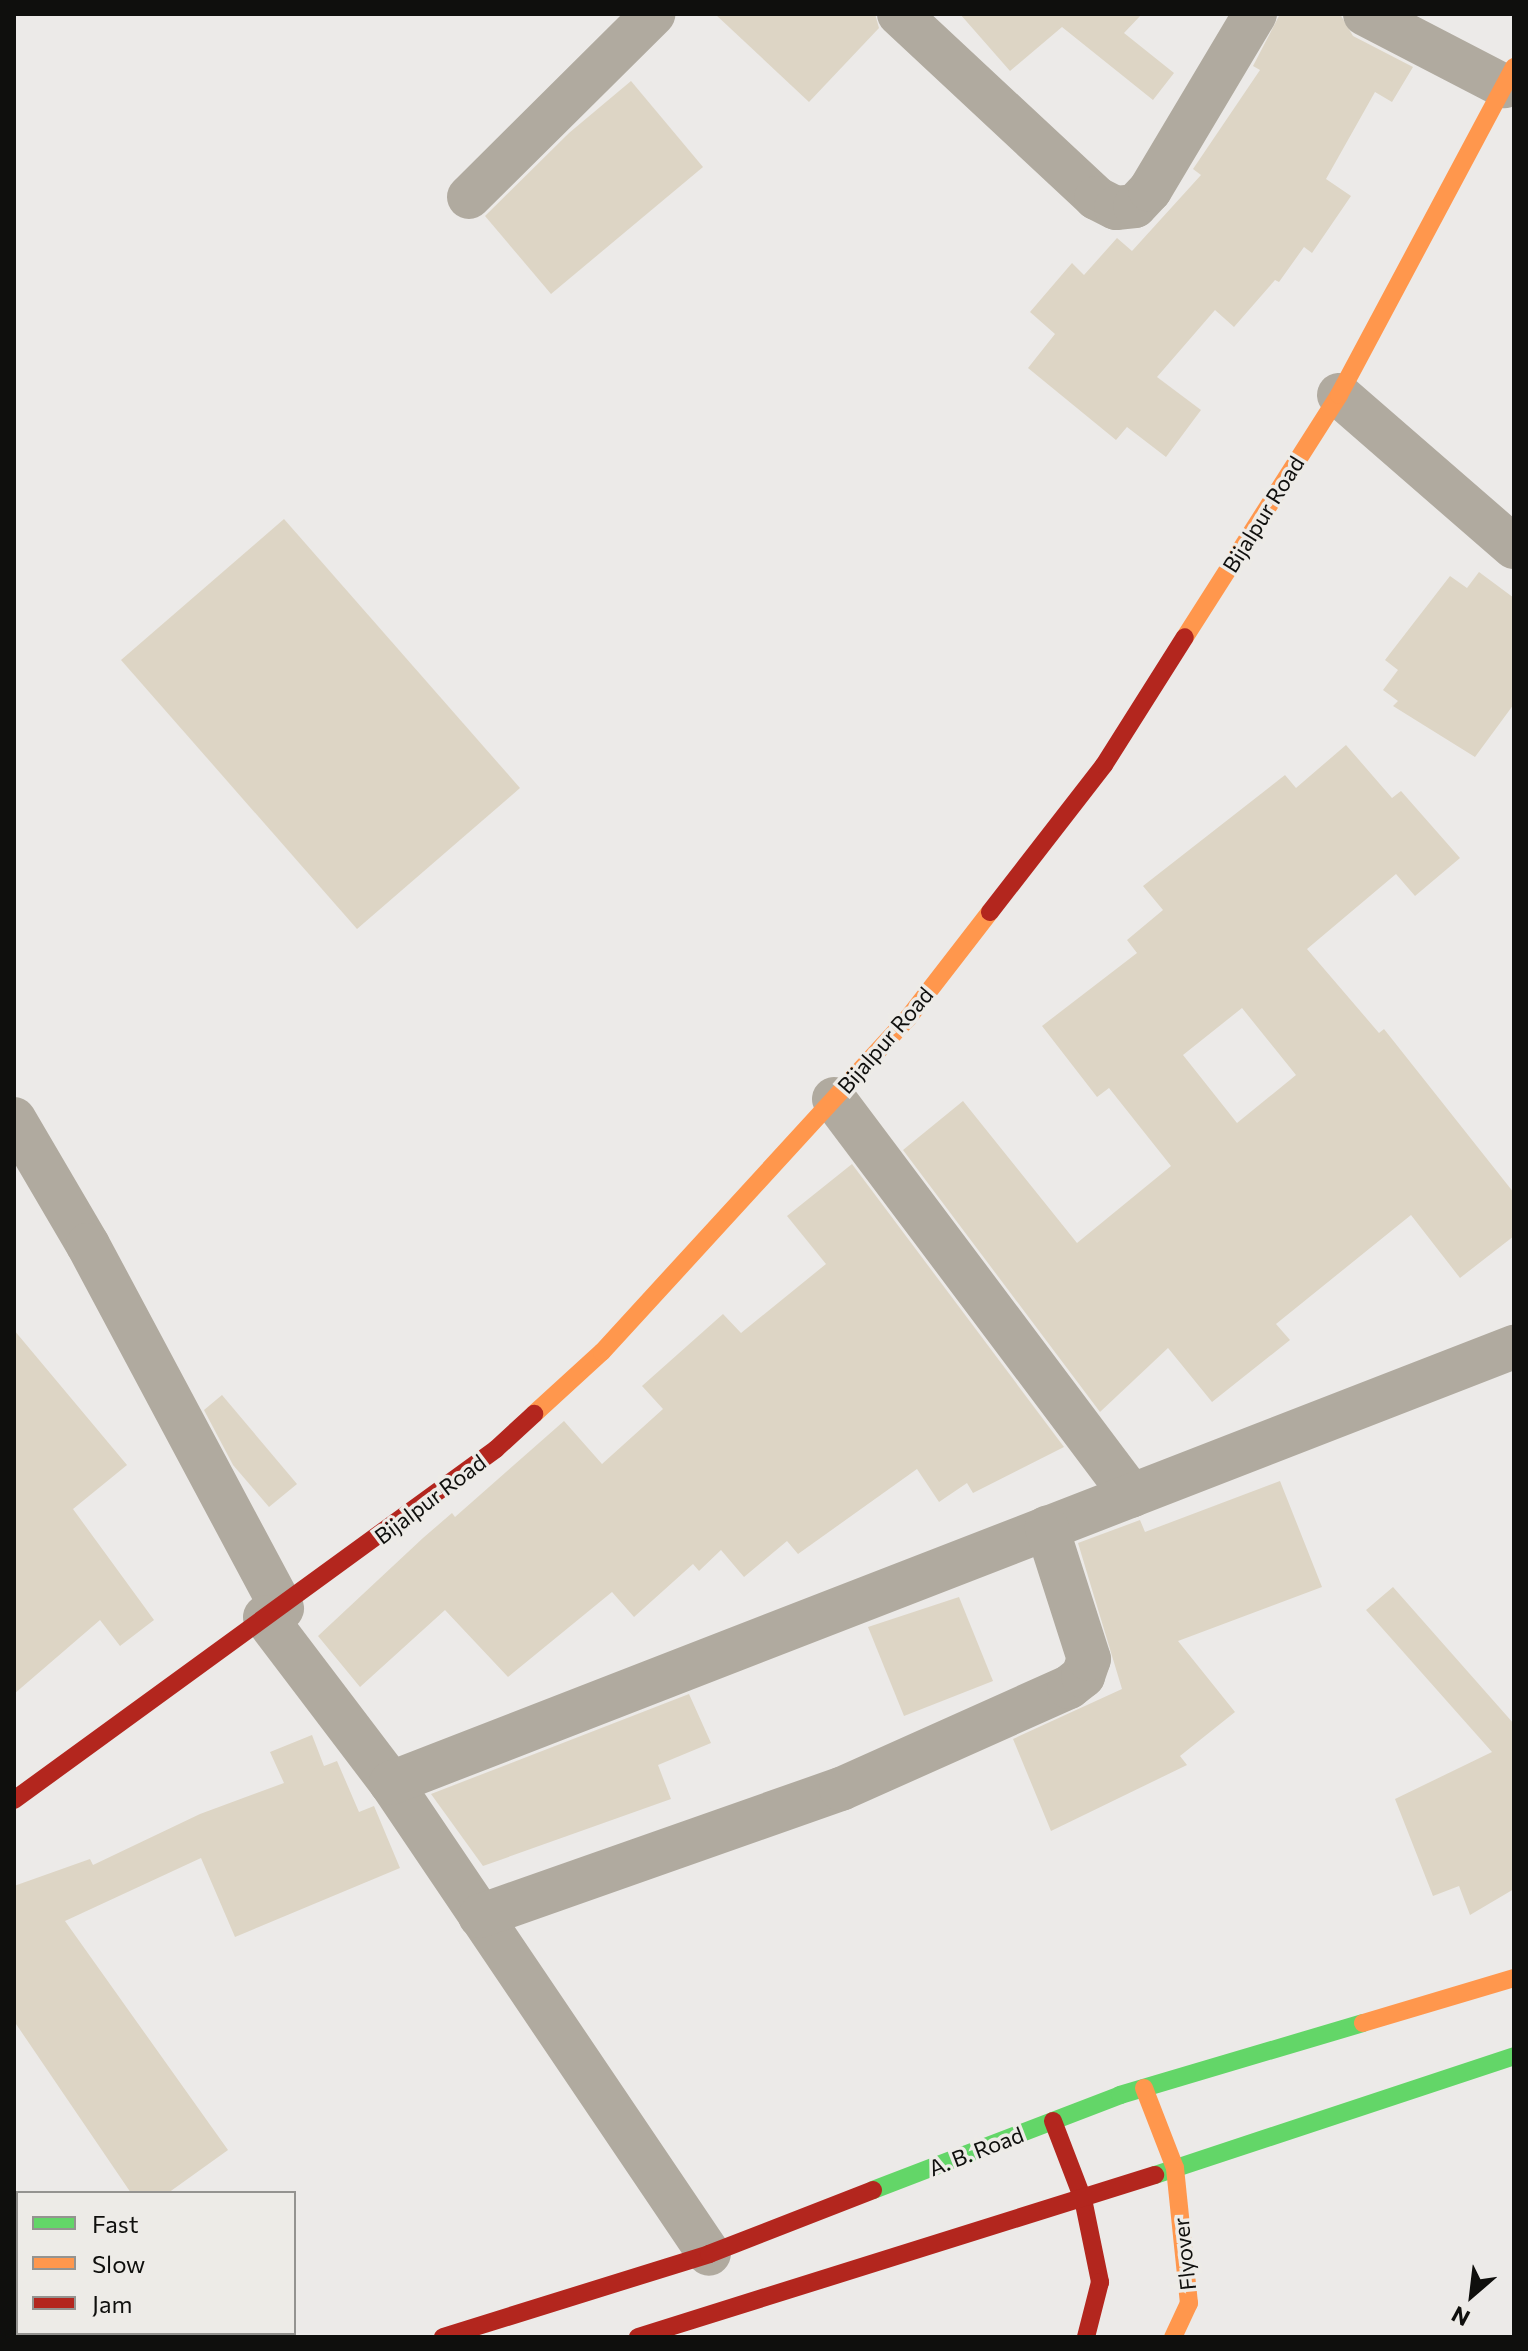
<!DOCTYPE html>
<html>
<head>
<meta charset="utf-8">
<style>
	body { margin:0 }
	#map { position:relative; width:1528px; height:2351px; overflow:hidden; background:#eceae8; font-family:Commissioner,sans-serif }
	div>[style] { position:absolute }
	.building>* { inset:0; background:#ddd5c5 }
	.street>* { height:44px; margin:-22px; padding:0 22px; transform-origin:22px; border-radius:22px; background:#b0aa9f }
	.fast>* { height:18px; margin:-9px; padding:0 9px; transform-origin:9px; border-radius:9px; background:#63d668 }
	.slow>* { height:18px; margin:-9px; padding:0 9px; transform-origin:9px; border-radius:9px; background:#ff974d }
	.jam>* { height:18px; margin:-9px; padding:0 9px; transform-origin:9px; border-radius:9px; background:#b3261e }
	span { translate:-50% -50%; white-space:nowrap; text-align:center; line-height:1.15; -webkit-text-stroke:7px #edebe7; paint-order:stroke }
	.street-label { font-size:22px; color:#0f0f0d }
	.frame { position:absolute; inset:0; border:16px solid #0f0f0d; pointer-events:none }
	.legend { position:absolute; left:16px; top:2191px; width:280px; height:144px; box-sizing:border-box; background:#edebe7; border:2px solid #949390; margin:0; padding:10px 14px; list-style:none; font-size:24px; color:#0f0f0d }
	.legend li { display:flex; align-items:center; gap:16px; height:40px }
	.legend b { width:40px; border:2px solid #949390 }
	.north { position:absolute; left:1432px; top:2255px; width:80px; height:80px; -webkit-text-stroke:6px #edebe7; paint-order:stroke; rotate:208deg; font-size:22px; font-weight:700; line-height:32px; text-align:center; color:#0f0f0d }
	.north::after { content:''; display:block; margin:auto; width:28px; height:36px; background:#0f0f0d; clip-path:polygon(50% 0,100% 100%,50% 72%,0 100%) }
</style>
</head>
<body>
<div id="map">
	<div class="building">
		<i style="clip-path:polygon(715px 14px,875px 14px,879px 28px,809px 102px)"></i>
		<i style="clip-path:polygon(960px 14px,1142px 14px,1124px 33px,1174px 73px,1153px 100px,1062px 27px,1010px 71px)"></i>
		<i style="clip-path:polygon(1280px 14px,1340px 14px,1353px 36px,1413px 67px,1392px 102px,1375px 92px,1326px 179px,1351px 196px,1312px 253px,1304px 247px,1279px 282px,1275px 280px,1234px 327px,1215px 310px,1157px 377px,1201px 410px,1166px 457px,1127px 427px,1116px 440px,1028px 368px,1055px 334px,1030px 312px,1072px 263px,1084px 275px,1117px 238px,1132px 251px,1201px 175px,1193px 169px,1260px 70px,1253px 66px)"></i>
		<i style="clip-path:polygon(631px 81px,703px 167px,551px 294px,485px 216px,569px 133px)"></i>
		<i style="clip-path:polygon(284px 519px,520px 788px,357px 929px,121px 660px)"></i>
		<i style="clip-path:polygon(1479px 572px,1514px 598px,1514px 704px,1475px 757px,1393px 706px,1398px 701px,1383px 690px,1398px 670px,1385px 660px,1450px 576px,1467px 588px)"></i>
		<i style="clip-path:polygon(evenodd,1346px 745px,1392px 798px,1401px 791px,1460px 858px,1415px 896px,1396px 874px,1307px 949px,1379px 1033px,1384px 1029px,1514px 1193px,1514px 1236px,1460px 1278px,1411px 1215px,1276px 1324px,1290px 1340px,1212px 1402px,1168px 1348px,1100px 1412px,903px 1150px,963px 1101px,1077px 1243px,1171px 1166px,1109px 1088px,1097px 1097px,1042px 1026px,1137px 953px,1127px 940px,1163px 910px,1143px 886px,1285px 775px,1296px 788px,1346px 745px,1242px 1008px,1296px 1075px,1237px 1123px,1183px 1055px,1242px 1008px)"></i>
		<i style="clip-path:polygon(852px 1164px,1064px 1447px,973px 1493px,967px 1483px,939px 1502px,917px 1469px,798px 1554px,787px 1541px,744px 1577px,721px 1550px,699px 1571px,693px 1564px,634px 1617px,612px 1592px,508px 1677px,445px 1610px,360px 1687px,318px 1636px,423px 1538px,452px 1513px,455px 1517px,564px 1421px,602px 1464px,663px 1409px,642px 1386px,723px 1314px,741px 1333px,826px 1264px,787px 1216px)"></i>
		<i style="clip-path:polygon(14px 1330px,127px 1465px,73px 1509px,154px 1620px,120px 1646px,100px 1620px,14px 1694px)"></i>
		<i style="clip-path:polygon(222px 1395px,297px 1484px,269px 1507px,233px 1465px,204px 1410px)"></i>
		<i style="clip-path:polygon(1280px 1481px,1322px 1587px,1178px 1641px,1235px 1712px,1180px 1756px,1187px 1765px,1051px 1831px,1013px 1739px,1122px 1689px,1078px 1543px,1140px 1520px,1145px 1532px)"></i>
		<i style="clip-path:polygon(1393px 1587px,1514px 1724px,1514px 1889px,1470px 1915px,1459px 1886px,1433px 1896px,1395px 1799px,1492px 1752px,1366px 1610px)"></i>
		<i style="clip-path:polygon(959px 1597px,993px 1681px,904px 1716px,868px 1627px)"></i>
		<i style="clip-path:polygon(689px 1694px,711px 1743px,658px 1765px,671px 1799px,483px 1866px,431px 1794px)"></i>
		<i style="clip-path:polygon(312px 1735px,324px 1766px,337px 1761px,359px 1812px,374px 1806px,400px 1868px,235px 1937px,201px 1858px,65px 1921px,228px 2150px,168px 2193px,131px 2193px,14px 2021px,14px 1886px,90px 1859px,93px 1865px,200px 1814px,284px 1783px,270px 1752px)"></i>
	</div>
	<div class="street">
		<i style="left:899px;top:14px;width:270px;rotate:43deg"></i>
		<i style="left:1096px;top:198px;width:22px;rotate:27deg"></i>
		<i style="left:1116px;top:208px;width:19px;rotate:-6deg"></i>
		<i style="left:1135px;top:206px;width:22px;rotate:-47deg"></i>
		<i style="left:1150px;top:190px;width:205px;rotate:-59.2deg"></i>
		<i style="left:1365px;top:14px;width:157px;rotate:27.4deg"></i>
		<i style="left:469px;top:197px;width:260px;rotate:-44.8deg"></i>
		<i style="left:1339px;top:395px;width:232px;rotate:41deg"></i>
		<i style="left:834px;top:1099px;width:496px;rotate:53.1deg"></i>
		<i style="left:14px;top:1119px;width:146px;rotate:59.6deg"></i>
		<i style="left:88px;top:1245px;width:412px;rotate:61.9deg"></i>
		<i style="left:265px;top:1617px;width:208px;rotate:52.8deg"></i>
		<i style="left:391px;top:1783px;width:568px;rotate:55.97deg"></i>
		<i style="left:391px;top:1783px;width:1205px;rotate:-21.22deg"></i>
		<i style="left:480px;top:1916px;width:383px;rotate:-19.4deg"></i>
		<i style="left:841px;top:1789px;width:250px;rotate:-24.1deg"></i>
		<i style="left:1069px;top:1687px;width:18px;rotate:-38deg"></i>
		<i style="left:1083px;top:1676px;width:18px;rotate:-71deg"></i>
		<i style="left:1089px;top:1659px;width:138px;rotate:-107.8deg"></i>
	</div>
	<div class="fast">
		<i style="left:1155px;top:2175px;width:378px;rotate:-18.3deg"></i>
		<i style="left:873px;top:2190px;width:265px;rotate:-21deg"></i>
		<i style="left:1120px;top:2095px;width:253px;rotate:-16.5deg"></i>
	</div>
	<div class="slow">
		<i style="left:1185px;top:637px;width:287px;rotate:-57.5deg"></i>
		<i style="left:1339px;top:395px;width:372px;rotate:-61.9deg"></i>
		<i style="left:534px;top:1414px;width:92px;rotate:-42.4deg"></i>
		<i style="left:602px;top:1352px;width:453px;rotate:-47.5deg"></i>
		<i style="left:908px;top:1018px;width:134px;rotate:-52.3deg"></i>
		<i style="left:1363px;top:2023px;width:158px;rotate:-16.6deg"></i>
		<i style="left:1144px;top:2088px;width:86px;rotate:68.8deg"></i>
		<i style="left:1175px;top:2168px;width:136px;rotate:84.1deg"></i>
		<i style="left:1189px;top:2303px;width:38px;rotate:115deg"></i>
	</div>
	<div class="jam">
		<i style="left:990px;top:912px;width:186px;rotate:-52.2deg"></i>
		<i style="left:1104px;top:765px;width:151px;rotate:-57.7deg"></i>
		<i style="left:14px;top:1800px;width:596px;rotate:-36.06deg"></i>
		<i style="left:496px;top:1449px;width:52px;rotate:-42.6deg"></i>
		<i style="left:1053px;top:2121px;width:84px;rotate:69deg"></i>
		<i style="left:1083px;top:2199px;width:85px;rotate:78.4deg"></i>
		<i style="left:1100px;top:2282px;width:57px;rotate:104.3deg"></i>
		<i style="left:443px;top:2337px;width:279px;rotate:-17.3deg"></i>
		<i style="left:709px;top:2254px;width:176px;rotate:-21.3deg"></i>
		<i style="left:638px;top:2337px;width:542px;rotate:-17.4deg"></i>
	</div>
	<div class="street-label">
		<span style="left:1263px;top:514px;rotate:-58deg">Bijalpur Road</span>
		<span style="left:885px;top:1040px;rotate:-49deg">Bijalpur Road</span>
		<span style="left:430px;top:1499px;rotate:-37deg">Bijalpur Road</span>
		<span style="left:976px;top:2151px;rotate:-21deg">A. B. Road</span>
		<span style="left:1184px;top:2254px;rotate:-96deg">Flyover</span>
	</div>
	<div class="frame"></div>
	<ul class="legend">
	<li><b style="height:10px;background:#63d668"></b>Fast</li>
	<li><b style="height:10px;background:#ff974d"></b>Slow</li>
	<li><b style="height:10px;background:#b3261e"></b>Jam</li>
	</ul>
	<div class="north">N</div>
</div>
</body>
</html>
